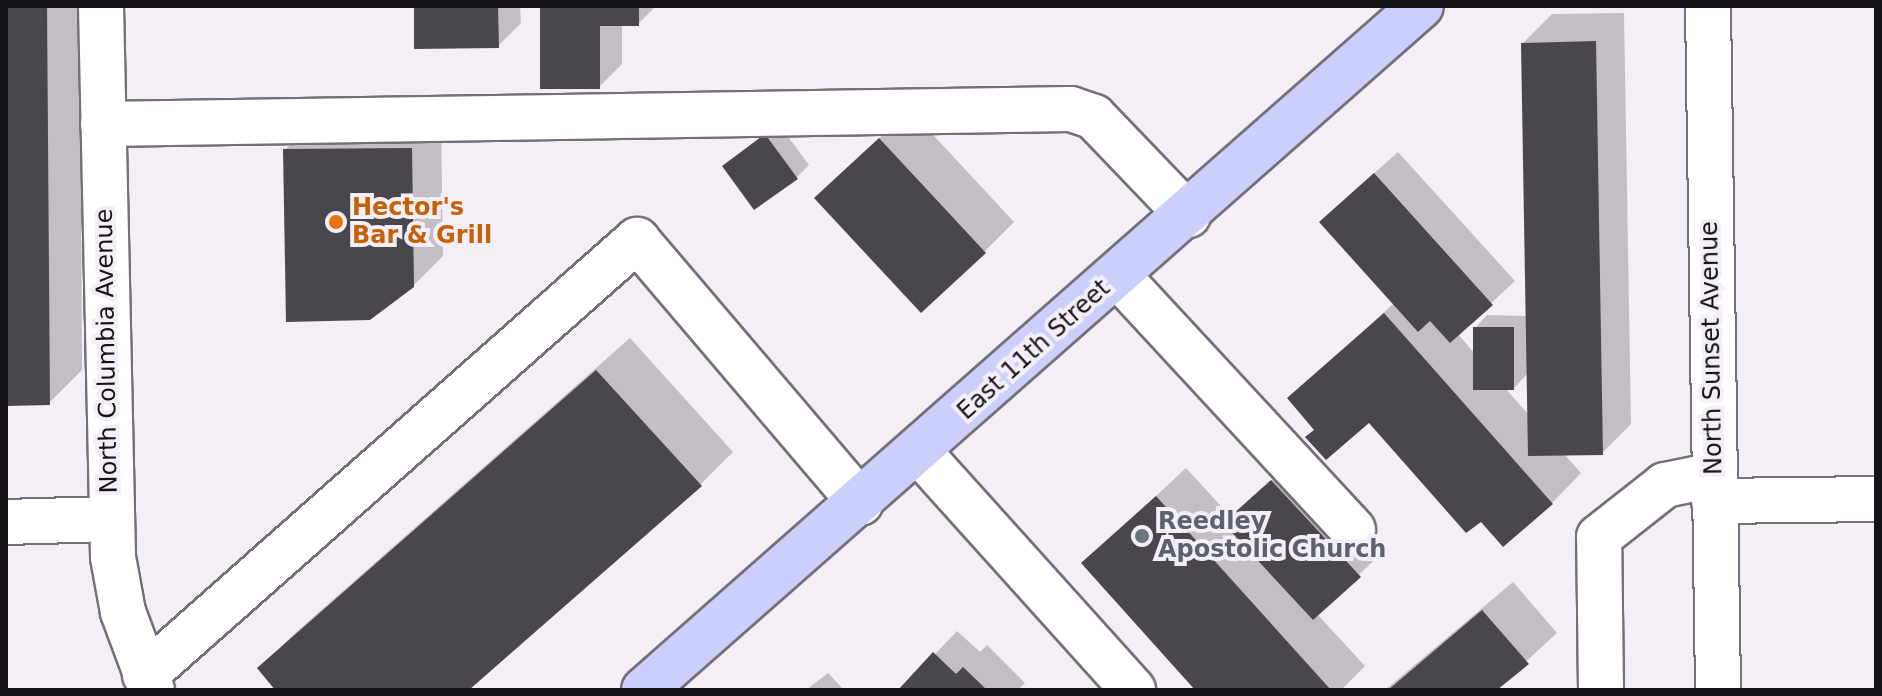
<!DOCTYPE html>
<html>
<head>
<meta charset="utf-8">
<style>
	body { margin:0 }
	#map { position:relative; width:1882px; height:696px; overflow:hidden; background:#f4eef7; font-family:"DejaVu Sans",sans-serif }
	div>[style] { position:absolute }
	.shadow>* { inset:0; background:#0003 }
	.building>* { inset:0; background:#49464e }
	.roads { filter:drop-shadow(2px 0 #756f78) drop-shadow(-2px 0 #756f78) drop-shadow(0 2px #756f78) drop-shadow(0 -2px #756f78) }
	.minor>* { height:44px; margin:-22px; padding:0 22px; transform-origin:22px; border-radius:22px; background:#fff }
	.major>* { height:44px; margin:-22px; padding:0 22px; transform-origin:22px; border-radius:22px; background:#cccefb }
	.dots>* { width:22px; height:22px; translate:-50% -50%; box-sizing:border-box; border:4px solid #f4eef7; border-radius:50% }
	span { translate:-50% -50%; white-space:nowrap; text-align:center; line-height:1.15; -webkit-text-stroke:8px #f4eef7; paint-order:stroke }
	.food-label { font-size:24px; color:#c56008; font-weight:700 }
	.left { translate:0 -50%; text-align:left }
	.street-label { font-size:24px; color:#151317 }
	.worship-label { font-size:24px; color:#5b616d; font-weight:700 }
	.frame { position:absolute; inset:0; border:8px solid #151317; pointer-events:none }
</style>
</head>
<body>
<div id="map">
	<div class="shadow">
		<i style="clip-path:polygon(6px 6px,80px 6px,82px 370px,49px 403px,6px 404px)"></i>
		<i style="clip-path:polygon(416px 6px,520px 6px,521px 23px,498px 46px)"></i>
		<i style="clip-path:polygon(542px 6px,656px 6px,638px 24px,622px 24px,622px 64px,599px 87px)"></i>
		<i style="clip-path:polygon(evenodd,1624px 13px,1631px 424px,1602px 453px,1564px 454px,1581px 473px,1552px 503px,1481px 519px,1369px 420px,1316px 429px,1290px 398px,1394px 303px,1344px 200px,1398px 152px,1515px 281px,1458px 334px,1475px 354px,1475px 328px,1487px 315px,1527px 316px,1523px 43px,1552px 14px,1624px 13px,1528px 373px,1529px 415px,1505px 388px,1514px 388px,1528px 373px)"></i>
		<i style="clip-path:polygon(910px 110px,1014px 222px,984px 252px,846px 169px)"></i>
		<i style="clip-path:polygon(441px 119px,443px 256px,413px 286px,285px 150px,315px 120px)"></i>
		<i style="clip-path:polygon(778px 123px,809px 165px,797px 177px,725px 166px)"></i>
		<i style="clip-path:polygon(630px 338px,733px 452px,700px 485px,466px 690px,278px 690px,260px 668px,293px 635px)"></i>
		<i style="clip-path:polygon(1295px 458px,1382px 553px,1317px 614px,1365px 666px,1341px 690px,1198px 690px,1083px 564px,1186px 468px,1232px 518px)"></i>
		<i style="clip-path:polygon(1513px 582px,1557px 633px,1499px 686px,1502px 690px,1385px 690px)"></i>
		<i style="clip-path:polygon(957px 631px,980px 652px,987px 645px,1025px 683px,1018px 690px,901px 690px)"></i>
		<i style="clip-path:polygon(828px 673px,844px 690px,806px 690px)"></i>
	</div>
	<div class="building">
		<i style="clip-path:polygon(6px 6px,47px 6px,50px 405px,6px 406px)"></i>
		<i style="clip-path:polygon(414px 6px,498px 6px,499px 48px,414px 49px)"></i>
		<i style="clip-path:polygon(540px 6px,639px 6px,639px 26px,600px 26px,600px 89px,540px 89px)"></i>
		<i style="clip-path:polygon(1596px 41px,1603px 455px,1528px 456px,1521px 43px)"></i>
		<i style="clip-path:polygon(765px 134px,798px 179px,754px 210px,722px 166px)"></i>
		<i style="clip-path:polygon(879px 138px,986px 253px,921px 313px,814px 198px)"></i>
		<i style="clip-path:polygon(412px 148px,414px 287px,370px 320px,286px 322px,283px 149px)"></i>
		<i style="clip-path:polygon(1374px 173px,1493px 305px,1450px 343px,1430px 321px,1418px 332px,1319px 222px)"></i>
		<i style="clip-path:polygon(1384px 313px,1553px 504px,1503px 547px,1481px 522px,1466px 533px,1369px 423px,1326px 460px,1305px 437px,1314px 430px,1287px 398px)"></i>
		<i style="clip-path:polygon(1473px 327px,1514px 327px,1514px 390px,1473px 390px)"></i>
		<i style="clip-path:polygon(596px 370px,702px 486px,469px 690px,275px 690px,257px 668px)"></i>
		<i style="clip-path:polygon(1271px 480px,1361px 577px,1313px 620px,1223px 523px)"></i>
		<i style="clip-path:polygon(1156px 496px,1331px 690px,1195px 690px,1081px 563px)"></i>
		<i style="clip-path:polygon(1482px 610px,1529px 664px,1497px 690px,1388px 690px)"></i>
		<i style="clip-path:polygon(933px 652px,956px 674px,963px 667px,987px 690px,898px 690px)"></i>
	</div>
	<div class="roads">
		<div class="minor">
			<i style="left:101px;top:6px;width:551px;rotate:88.75deg"></i>
			<i style="left:113px;top:557px;width:56px;rotate:79.7deg"></i>
			<i style="left:123px;top:612px;width:83px;rotate:69.6deg"></i>
			<i style="left:1708px;top:6px;width:684px;rotate:89.16deg"></i>
			<i style="left:103px;top:124px;width:968px;rotate:-0.89deg"></i>
			<i style="left:1071px;top:109px;width:24px;rotate:19deg"></i>
			<i style="left:1094px;top:117px;width:136px;rotate:46.2deg"></i>
			<i style="left:1118px;top:276px;width:346px;rotate:47.2deg"></i>
			<i style="left:919px;top:452px;width:320px;rotate:48deg"></i>
			<i style="left:1714px;top:501px;width:162px;rotate:-0.7deg"></i>
			<i style="left:6px;top:522px;width:104px;rotate:-1.7deg"></i>
			<i style="left:145px;top:675px;width:657px;rotate:-41.48deg"></i>
			<i style="left:637px;top:240px;width:345px;rotate:49.6deg"></i>
			<i style="left:1601px;top:690px;width:153px;rotate:-90.7deg"></i>
			<i style="left:1599px;top:537px;width:84px;rotate:-38.2deg"></i>
			<i style="left:1665px;top:485px;width:50px;rotate:-11.5deg"></i>
		</div>
		<div class="major">
			<i style="left:644px;top:690px;width:1035px;rotate:-41.36deg"></i>
		</div>
	</div>
	<div class="dots">
		<i style="left:336px;top:222px;background:#e8710a"></i>
		<i style="left:1142px;top:536px;background:#6b7280"></i>
	</div>
	<div class="food-label">
		<span class="left" style="left:352px;top:222px">Hector's<br>Bar &amp; Grill</span>
	</div>
	<div class="street-label">
		<span style="left:1712px;top:348px;rotate:-91deg">North Sunset Avenue</span>
		<span style="left:1034px;top:350px;rotate:-42deg">East 11th Street</span>
		<span style="left:107px;top:351px;rotate:-91deg">North Columbia Avenue</span>
	</div>
	<div class="worship-label">
		<span class="left" style="left:1158px;top:536px">Reedley<br>Apostolic Church</span>
	</div>
	<div class="frame"></div>
</div>
</body>
</html>
